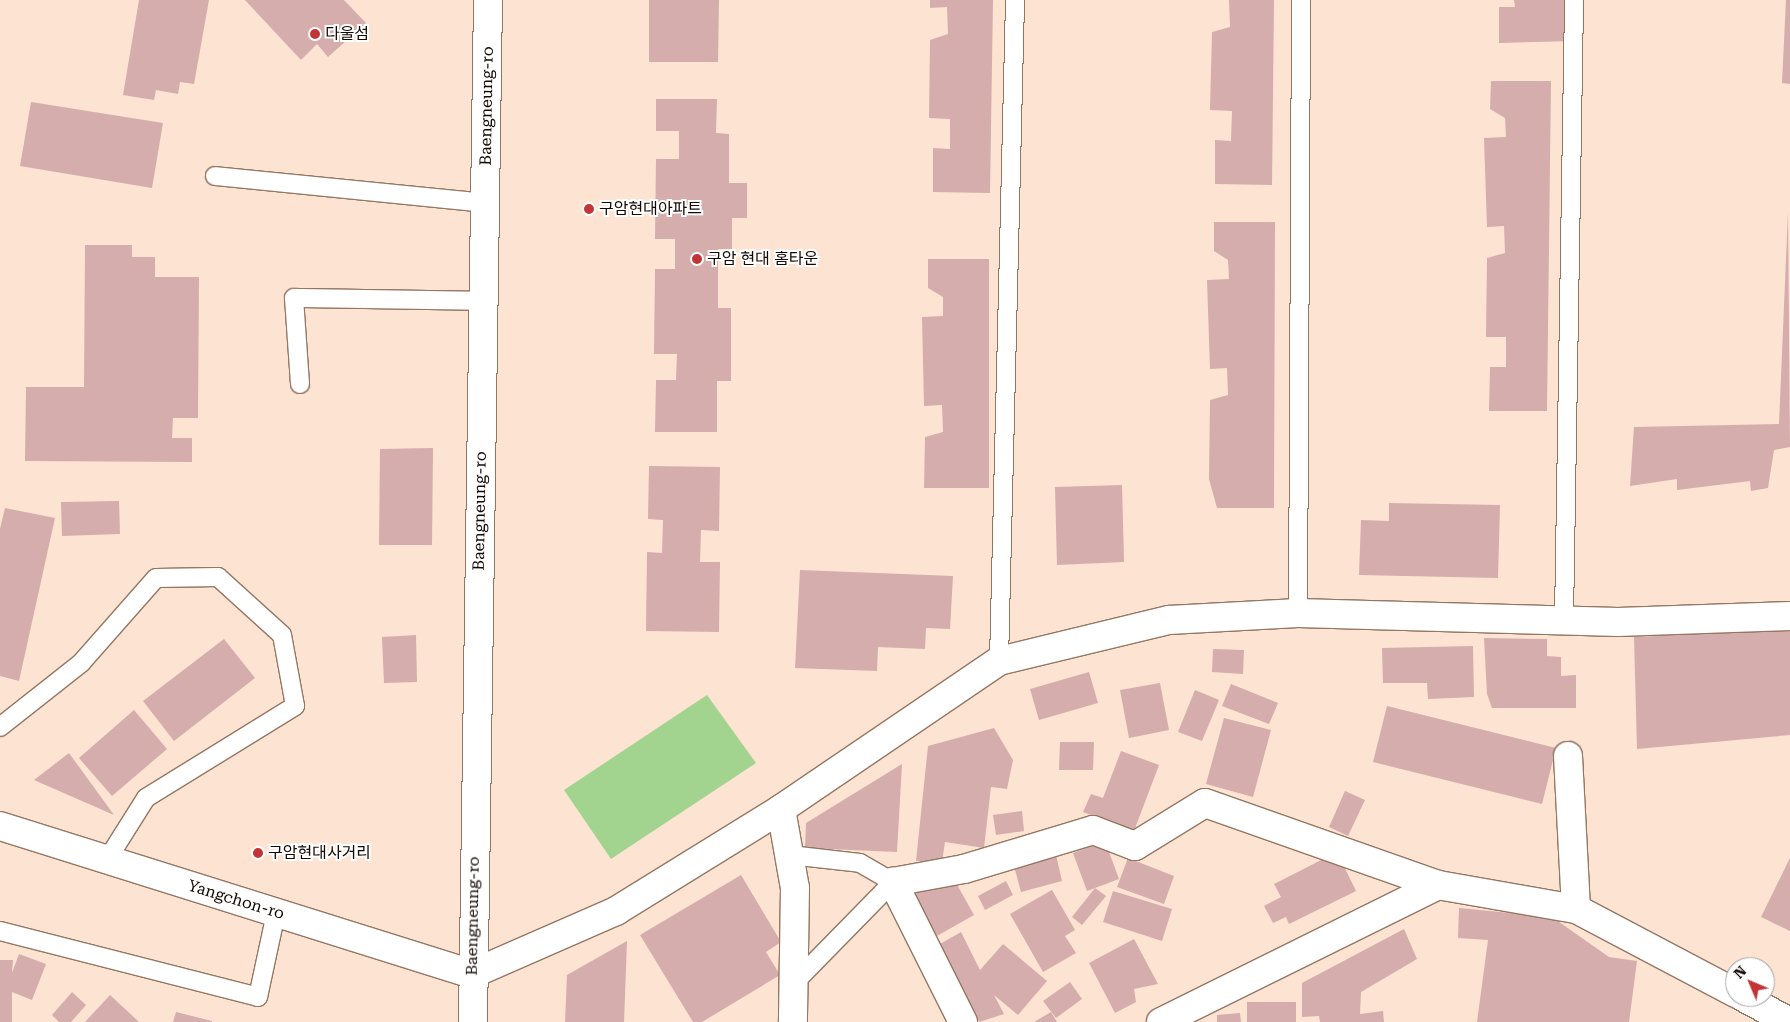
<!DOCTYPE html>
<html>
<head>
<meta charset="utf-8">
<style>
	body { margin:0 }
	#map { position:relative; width:1790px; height:1022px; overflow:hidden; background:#fde3d1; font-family:"Roboto Serif","Noto Sans KR",serif }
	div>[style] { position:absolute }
	.green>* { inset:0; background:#a2d490 }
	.building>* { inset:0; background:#d5adac }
	.roads { filter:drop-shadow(1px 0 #947763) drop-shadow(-1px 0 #947763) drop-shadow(0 1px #947763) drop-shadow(0 -1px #947763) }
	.service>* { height:18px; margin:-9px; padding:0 9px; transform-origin:9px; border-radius:9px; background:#fff }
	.minor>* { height:28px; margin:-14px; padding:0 14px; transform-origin:14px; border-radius:14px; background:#fff }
	.tertiary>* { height:28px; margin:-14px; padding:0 14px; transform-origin:14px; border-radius:14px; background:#fff }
	.dots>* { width:14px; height:14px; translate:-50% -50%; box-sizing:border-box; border:2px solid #fff; border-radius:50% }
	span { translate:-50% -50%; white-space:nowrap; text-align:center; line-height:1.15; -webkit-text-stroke:4px #fff; paint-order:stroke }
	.poi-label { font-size:16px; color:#130904 }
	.left { translate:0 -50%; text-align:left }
	.street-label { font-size:16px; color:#130904 }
	.north { position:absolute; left:1725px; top:957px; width:50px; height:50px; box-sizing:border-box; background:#fff; border:1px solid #a19d9b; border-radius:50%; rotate:315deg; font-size:14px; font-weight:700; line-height:20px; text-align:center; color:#130904 }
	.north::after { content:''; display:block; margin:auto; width:18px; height:22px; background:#c33436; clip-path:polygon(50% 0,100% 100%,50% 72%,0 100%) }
</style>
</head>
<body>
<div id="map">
	<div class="green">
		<i style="clip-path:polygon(707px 695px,756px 763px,611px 859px,564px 790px)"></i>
	</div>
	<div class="building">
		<i style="clip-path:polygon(139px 0,209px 0,194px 84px,180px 82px,178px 94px,156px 90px,154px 100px,123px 95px)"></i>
		<i style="clip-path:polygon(245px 0,344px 0,366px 23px,328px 57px,317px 44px,301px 60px)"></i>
		<i style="clip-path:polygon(649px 0,719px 0,718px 62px,649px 62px)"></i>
		<i style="clip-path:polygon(930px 0,993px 0,990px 193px,933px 192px,933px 148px,950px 149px,950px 119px,929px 118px,930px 40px,948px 34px,947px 7px,930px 8px)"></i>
		<i style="clip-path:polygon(1229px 0,1274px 0,1272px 185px,1215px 184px,1215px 140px,1231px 141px,1232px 111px,1210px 110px,1212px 32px,1230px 27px)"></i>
		<i style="clip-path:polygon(1514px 0,1573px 0,1573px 41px,1499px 43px,1499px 7px,1515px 7px)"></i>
		<i style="clip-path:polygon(1786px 0,1790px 0,1790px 84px,1782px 83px)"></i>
		<i style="clip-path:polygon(1491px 81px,1551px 81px,1547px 411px,1489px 411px,1490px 367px,1506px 367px,1506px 337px,1486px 337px,1487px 258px,1505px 253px,1504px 226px,1487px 227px,1484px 138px,1506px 137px,1505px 118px,1490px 109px)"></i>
		<i style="clip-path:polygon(656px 99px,717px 99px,716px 133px,729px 134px,729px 183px,747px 183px,747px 218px,732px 218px,732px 249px,718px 249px,718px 308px,731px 308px,731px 381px,717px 381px,717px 432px,655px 432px,656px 380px,676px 380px,677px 354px,654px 354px,655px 269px,675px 269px,675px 239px,655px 239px,656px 159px,679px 159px,679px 131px,656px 131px)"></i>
		<i style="clip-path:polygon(31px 102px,163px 123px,152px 188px,20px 166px)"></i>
		<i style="clip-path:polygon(1788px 212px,1790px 447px,1774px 450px,1768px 488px,1751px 491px,1750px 481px,1677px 490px,1677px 479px,1630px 486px,1634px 427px,1779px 424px)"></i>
		<i style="clip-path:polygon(1214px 222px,1275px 222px,1274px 508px,1217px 508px,1209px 479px,1210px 400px,1228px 395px,1227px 368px,1210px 369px,1207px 280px,1229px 279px,1228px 260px,1214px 251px)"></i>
		<i style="clip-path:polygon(85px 245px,132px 245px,132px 257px,155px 257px,155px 277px,199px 277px,198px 418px,173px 418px,172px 438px,192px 438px,192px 462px,25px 461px,26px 387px,84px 387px)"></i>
		<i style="clip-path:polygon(928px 259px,989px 259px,989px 488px,924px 488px,925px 437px,943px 432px,942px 405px,924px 406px,922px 317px,943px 316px,943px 297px,928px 288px)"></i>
		<i style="clip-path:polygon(433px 448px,432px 545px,379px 545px,380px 449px)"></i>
		<i style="clip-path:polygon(649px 466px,720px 467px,719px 531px,701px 530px,700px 562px,720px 562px,719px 632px,646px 631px,647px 552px,662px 553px,663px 520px,648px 519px)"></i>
		<i style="clip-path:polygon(1122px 485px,1124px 562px,1057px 565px,1055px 487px)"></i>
		<i style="clip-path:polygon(119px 501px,120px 534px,62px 536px,61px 502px)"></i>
		<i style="clip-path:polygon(1389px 503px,1500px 505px,1498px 578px,1359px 575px,1361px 520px,1389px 521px)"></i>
		<i style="clip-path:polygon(5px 508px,55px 518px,19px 681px,0 676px,0 529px)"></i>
		<i style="clip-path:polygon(800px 570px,953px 576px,950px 629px,926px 628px,925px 649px,878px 647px,877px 671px,795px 668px)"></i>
		<i style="clip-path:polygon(1790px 629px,1790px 735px,1637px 749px,1634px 637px)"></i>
		<i style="clip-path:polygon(416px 635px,417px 682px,384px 683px,382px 637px)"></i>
		<i style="clip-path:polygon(1484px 638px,1547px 639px,1547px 656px,1561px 657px,1561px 676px,1576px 675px,1576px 708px,1492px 708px,1487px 694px)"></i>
		<i style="clip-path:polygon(224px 639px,255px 678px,174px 741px,143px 701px)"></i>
		<i style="clip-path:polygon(1473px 646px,1474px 697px,1428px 699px,1427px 683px,1383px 683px,1382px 648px)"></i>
		<i style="clip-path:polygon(1213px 649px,1244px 650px,1243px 674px,1212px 672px)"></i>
		<i style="clip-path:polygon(1089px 672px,1098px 703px,1039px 720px,1030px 689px)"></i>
		<i style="clip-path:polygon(1160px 683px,1169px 730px,1129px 738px,1120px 690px)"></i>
		<i style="clip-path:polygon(1231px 684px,1278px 703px,1269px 724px,1222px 706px)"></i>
		<i style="clip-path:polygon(1195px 690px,1219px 700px,1202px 741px,1178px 732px)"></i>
		<i style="clip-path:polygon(1387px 706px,1556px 748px,1542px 804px,1373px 762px)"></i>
		<i style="clip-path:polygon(134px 710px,167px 749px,112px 796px,79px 758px)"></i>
		<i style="clip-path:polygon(1224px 718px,1271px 730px,1253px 797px,1206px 784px)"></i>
		<i style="clip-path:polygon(994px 728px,1013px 760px,1007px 789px,991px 787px,984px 848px,945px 842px,942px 862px,916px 861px,928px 746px)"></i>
		<i style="clip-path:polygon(1060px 742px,1094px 742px,1093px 770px,1059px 770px)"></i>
		<i style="clip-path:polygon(1121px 751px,1159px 765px,1134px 831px,1083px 812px,1091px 794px,1103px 798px)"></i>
		<i style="clip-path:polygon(69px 753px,114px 815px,34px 780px)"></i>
		<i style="clip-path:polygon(902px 764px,897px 852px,805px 848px,806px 823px)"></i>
		<i style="clip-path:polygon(1345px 791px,1365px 800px,1348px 836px,1329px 827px)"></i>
		<i style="clip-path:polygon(1022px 811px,1024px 831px,996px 835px,993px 815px)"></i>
		<i style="clip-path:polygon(1105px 841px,1119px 879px,1095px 888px,1106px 896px,1082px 925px,1072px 917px,1095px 888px,1087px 891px,1073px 853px)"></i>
		<i style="clip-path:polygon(1337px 852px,1356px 891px,1289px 924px,1286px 917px,1273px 923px,1264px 906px,1281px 897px,1274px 884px)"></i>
		<i style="clip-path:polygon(1056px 855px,1062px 881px,1021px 892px,1014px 866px)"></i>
		<i style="clip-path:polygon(1128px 858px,1174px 876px,1164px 904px,1117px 887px)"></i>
		<i style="clip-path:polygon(1790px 858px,1790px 931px,1761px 917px)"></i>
		<i style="clip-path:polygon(951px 874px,974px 915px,937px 936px,913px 895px)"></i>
		<i style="clip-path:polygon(741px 875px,781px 942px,766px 952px,780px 975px,702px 1022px,693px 1022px,640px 935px)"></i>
		<i style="clip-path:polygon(1006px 881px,1013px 895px,985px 910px,978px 896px)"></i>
		<i style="clip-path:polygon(1052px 890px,1075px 930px,1065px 936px,1076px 953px,1043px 972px,1010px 914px)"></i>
		<i style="clip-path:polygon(1113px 891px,1172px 909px,1162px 941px,1103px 922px)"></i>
		<i style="clip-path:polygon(1459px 908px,1552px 917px,1609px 957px,1637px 961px,1629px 1022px,1477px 1022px,1488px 940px,1458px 938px)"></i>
		<i style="clip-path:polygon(1404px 929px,1417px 959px,1361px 992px,1360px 1014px,1383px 1011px,1384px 1022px,1320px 1022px,1319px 1016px,1302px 1017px,1302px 983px)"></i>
		<i style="clip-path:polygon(961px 932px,980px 970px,1003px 944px,1047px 981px,1018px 1015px,994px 995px,1004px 1014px,979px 1022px,940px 944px)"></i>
		<i style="clip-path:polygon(1134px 939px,1158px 984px,1134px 989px,1136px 1002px,1115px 1013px,1089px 963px)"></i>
		<i style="clip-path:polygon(627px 941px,624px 1022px,565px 1022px,567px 975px)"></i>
		<i style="clip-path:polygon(19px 954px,46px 964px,32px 1000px,12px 992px,12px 1022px,0 1022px,0 960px,13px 960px,12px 973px)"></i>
		<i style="clip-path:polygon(1070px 982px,1082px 999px,1056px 1018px,1043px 1001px)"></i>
		<i style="clip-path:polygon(72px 992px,86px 1005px,71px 1022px,59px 1022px,52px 1015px)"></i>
		<i style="clip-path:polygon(110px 995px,139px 1022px,85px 1022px)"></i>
		<i style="clip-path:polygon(1247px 1002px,1296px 1002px,1296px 1022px,1247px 1022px)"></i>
		<i style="clip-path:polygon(176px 1012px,212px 1021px,212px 1022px,173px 1022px)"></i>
		<i style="clip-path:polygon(1051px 1012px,1057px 1022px,1034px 1022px)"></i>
		<i style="clip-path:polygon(1240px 1013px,1241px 1022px,1217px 1022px,1217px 1015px)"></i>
	</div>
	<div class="roads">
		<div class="service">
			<i style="left:215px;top:176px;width:271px;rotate:5.7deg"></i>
			<i style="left:300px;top:384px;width:86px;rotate:-94deg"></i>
			<i style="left:294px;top:298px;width:189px;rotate:0.9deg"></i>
			<i style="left:1298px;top:613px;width:613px;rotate:-89.72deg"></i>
			<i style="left:1564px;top:619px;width:619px;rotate:-89.07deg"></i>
			<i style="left:999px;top:661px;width:661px;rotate:-88.61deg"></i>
			<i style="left:0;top:727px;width:103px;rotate:-38.3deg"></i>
			<i style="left:81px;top:663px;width:113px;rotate:-48.6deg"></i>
			<i style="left:156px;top:578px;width:62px;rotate:-0.9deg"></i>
			<i style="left:218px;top:577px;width:86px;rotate:42.2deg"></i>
			<i style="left:282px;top:635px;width:72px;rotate:79.6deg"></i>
			<i style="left:295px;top:706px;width:175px;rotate:148.3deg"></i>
			<i style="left:146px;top:798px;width:73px;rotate:122.2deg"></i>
			<i style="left:790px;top:855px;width:70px;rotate:6.5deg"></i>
			<i style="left:860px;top:863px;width:38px;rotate:30deg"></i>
			<i style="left:893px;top:882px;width:141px;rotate:134.4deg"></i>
			<i style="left:0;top:931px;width:266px;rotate:14.3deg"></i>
			<i style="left:258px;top:997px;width:86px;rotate:-77.9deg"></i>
		</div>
		<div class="minor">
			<i style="left:1568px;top:756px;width:153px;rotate:87deg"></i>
			<i style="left:781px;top:809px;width:80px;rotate:80deg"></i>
			<i style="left:795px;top:888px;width:134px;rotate:90.9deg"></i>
			<i style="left:0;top:826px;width:495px;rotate:17.4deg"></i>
			<i style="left:472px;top:974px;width:157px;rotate:-23.6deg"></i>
			<i style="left:616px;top:911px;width:194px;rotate:-31.7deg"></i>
			<i style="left:781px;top:809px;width:263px;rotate:-34.2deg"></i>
			<i style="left:999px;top:661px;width:175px;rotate:-13.6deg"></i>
			<i style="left:1169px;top:620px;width:129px;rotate:-3.1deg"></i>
			<i style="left:1298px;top:613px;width:320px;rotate:1.6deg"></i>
			<i style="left:1618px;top:622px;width:172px;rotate:-2deg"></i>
			<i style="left:1743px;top:997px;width:53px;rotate:28deg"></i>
			<i style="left:963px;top:1022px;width:157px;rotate:-116.6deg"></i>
			<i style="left:893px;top:882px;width:72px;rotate:-10.4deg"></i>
			<i style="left:964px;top:869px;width:135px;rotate:-16.8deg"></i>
			<i style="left:1093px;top:830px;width:45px;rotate:20.9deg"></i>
			<i style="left:1135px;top:846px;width:82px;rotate:-31.6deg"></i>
			<i style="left:1205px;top:803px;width:247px;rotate:19.4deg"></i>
			<i style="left:1161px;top:1022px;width:309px;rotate:-26.3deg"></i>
			<i style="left:1438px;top:885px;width:140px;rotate:9.9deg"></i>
			<i style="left:1576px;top:909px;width:180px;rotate:27.8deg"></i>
		</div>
		<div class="tertiary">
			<i style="left:473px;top:1022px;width:1022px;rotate:-89.16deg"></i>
		</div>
	</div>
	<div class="dots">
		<i style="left:315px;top:34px;background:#c33436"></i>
		<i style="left:589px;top:209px;background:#c33436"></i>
		<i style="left:697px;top:259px;background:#c33436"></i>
		<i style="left:258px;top:853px;background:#c33436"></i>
	</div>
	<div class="poi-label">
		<span class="left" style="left:325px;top:34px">다울섬</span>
		<span class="left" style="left:599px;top:209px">구암현대아파트</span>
		<span class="left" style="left:707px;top:259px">구암 현대 홈타운</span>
		<span class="left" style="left:268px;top:853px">구암현대사거리</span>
	</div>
	<div class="street-label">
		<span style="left:487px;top:106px;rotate:-89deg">Baengneung-ro</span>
		<span style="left:480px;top:511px;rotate:-89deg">Baengneung-ro</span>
		<span style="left:236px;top:900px;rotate:17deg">Yangchon-ro</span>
		<span style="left:473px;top:916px;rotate:-89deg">Baengneung-ro</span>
	</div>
	<div class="north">N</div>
</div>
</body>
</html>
